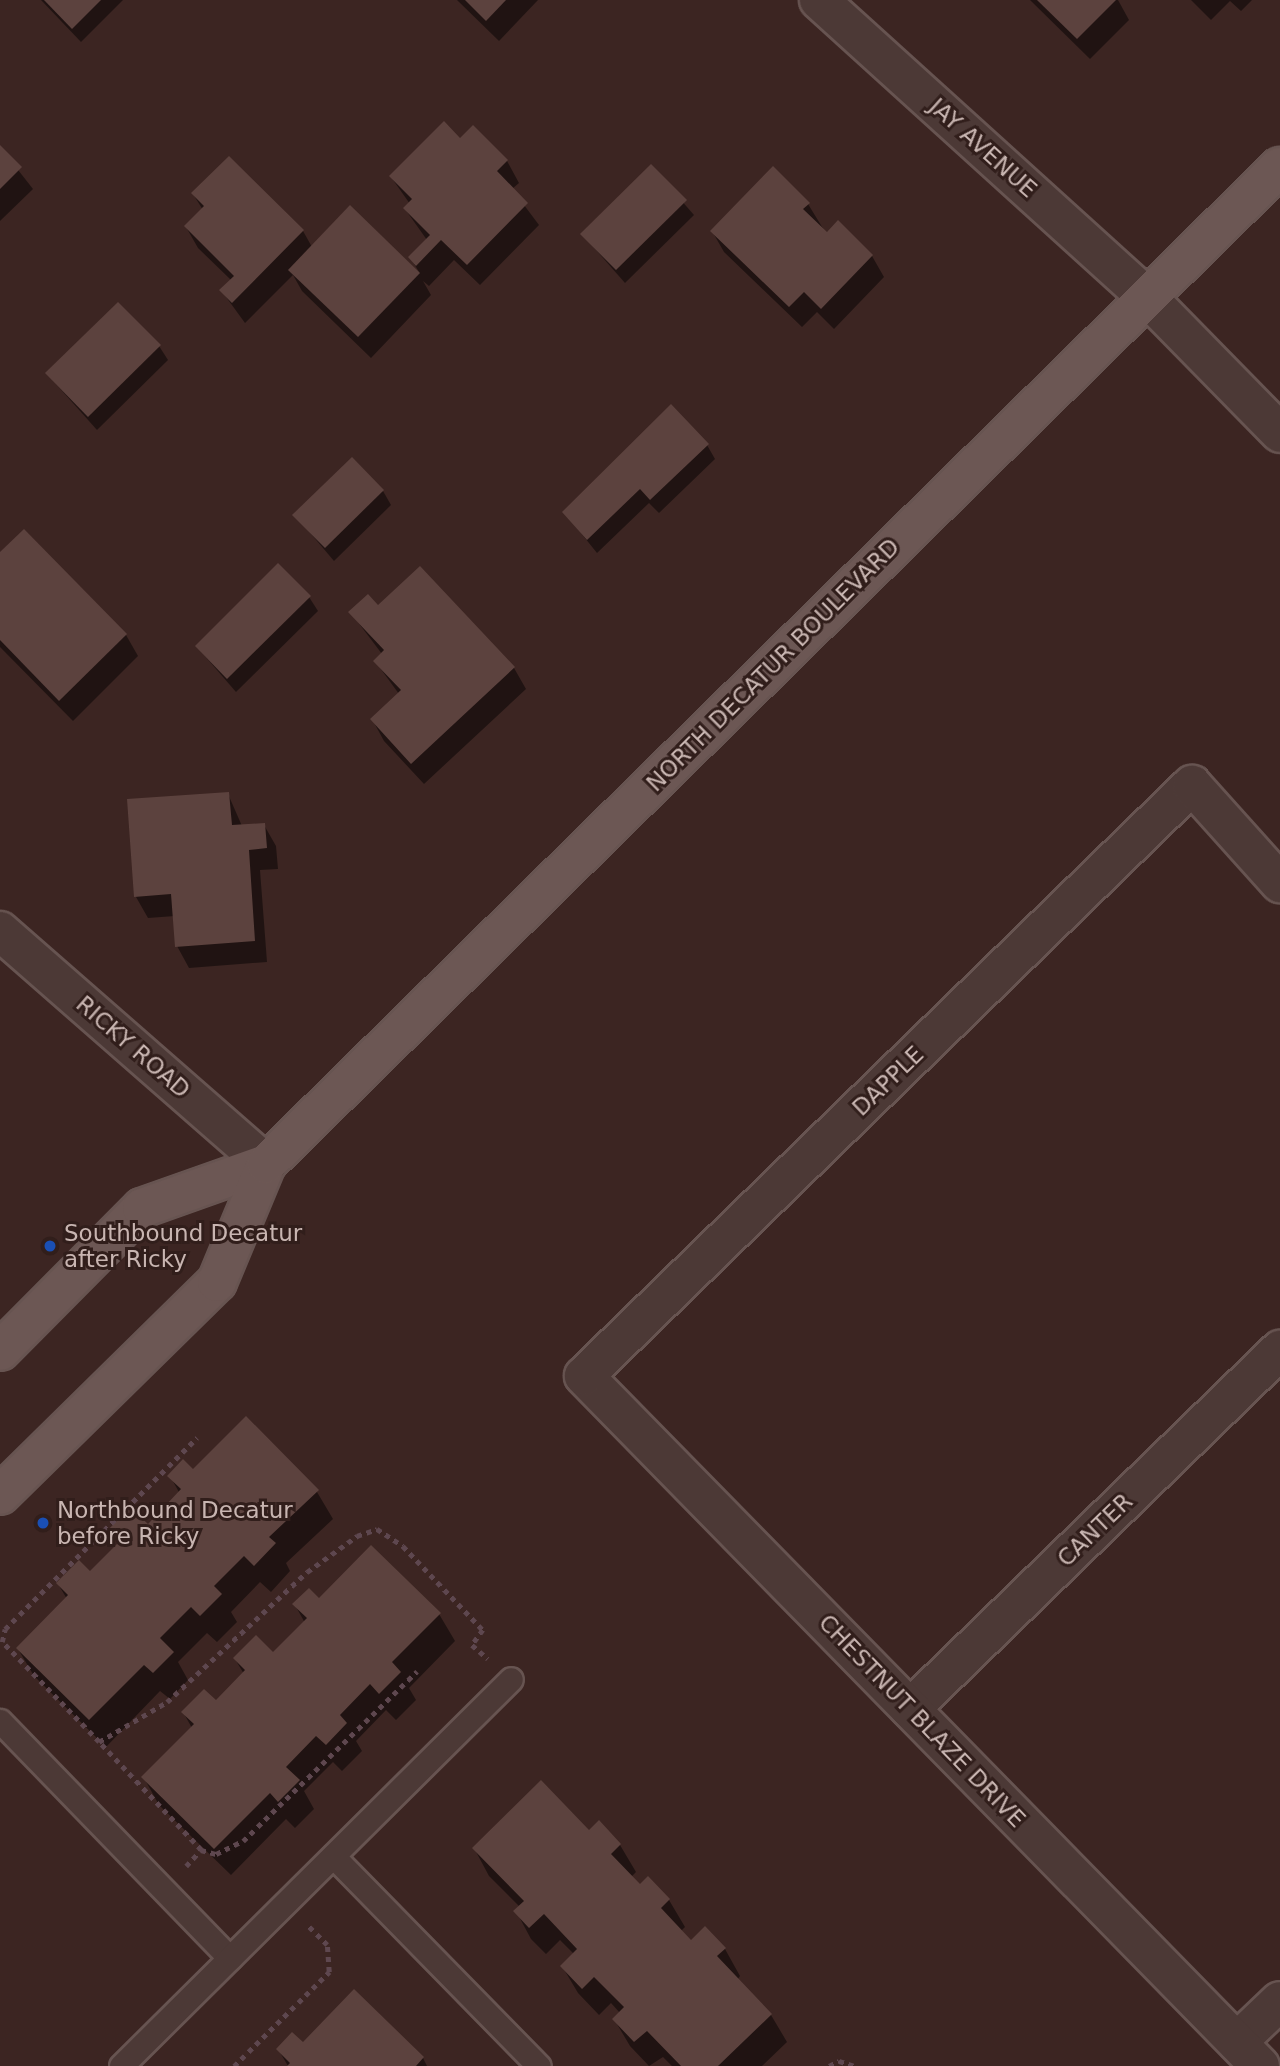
<!DOCTYPE html>
<html>
<head>
<meta charset="utf-8">
<style>
	body { margin:0 }
	#map { position:relative; width:1280px; height:2066px; overflow:hidden; background:#3c2522; font-family:"DejaVu Sans",sans-serif }
	div>[style] { position:absolute }
	.shadow>* { inset:0; background:#0007 }
	.building>* { inset:0; background:#5c423e }
	.path>* { height:4.5px; margin-top:-2.25px; transform-origin:0; background:repeating-linear-gradient(90deg,#5e474f 0 5px,transparent 0 10px) }
	.roads { filter:drop-shadow(2px 0 #675451) drop-shadow(-2px 0 #675451) drop-shadow(0 2px #675451) drop-shadow(0 -2px #675451) }
	.lane>* { height:23px; margin:-11.5px; padding:0 11.5px; transform-origin:11.5px; border-radius:11.5px; background:#4c3936 }
	.street>* { height:38px; margin:-19px; padding:0 19px; transform-origin:19px; border-radius:19px; background:#4c3936 }
	.primary>* { height:38px; margin:-19px; padding:0 19px; transform-origin:19px; border-radius:19px; background:#6c5754 }
	.dots>* { width:19px; height:19px; translate:-50% -50%; box-sizing:border-box; border:4px solid #311e1b; border-radius:50% }
	span { translate:-50% -50%; white-space:nowrap; text-align:center; line-height:1.15; -webkit-text-stroke:6px #311e1b; paint-order:stroke }
	.street-label { font-size:23px; color:#c8b5b1 }
	.poi-label { font-size:23px; color:#c8b5b1 }
	.left { translate:0 -50%; text-align:left }
</style>
</head>
<body>
<div id="map">
	<div class="shadow">
		<i style="clip-path:polygon(41px 0,123px 0,81px 42px)"></i>
		<i style="clip-path:polygon(457px 0,538px 0,499px 41px)"></i>
		<i style="clip-path:polygon(1030px 0,1118px 0,1129px 20px,1090px 59px)"></i>
		<i style="clip-path:polygon(1191px 0,1252px 0,1241px 11px,1230px 1px,1211px 20px)"></i>
		<i style="clip-path:polygon(460px 140px,507px 161px,519px 183px,512px 189px,539px 225px,480px 285px,454px 260px,429px 286px,423px 281px,431px 295px,371px 358px,302px 291px,293px 275px,245px 323px,221px 290px,231px 280px,198px 248px,186px 227px,203px 210px,193px 194px,303px 231px,312px 247px,419px 272px,410px 257px,427px 240px,405px 209px,410px 204px,391px 177px)"></i>
		<i style="clip-path:polygon(0 147px,33px 189px,0 221px)"></i>
		<i style="clip-path:polygon(651px 166px,694px 215px,625px 283px,582px 234px)"></i>
		<i style="clip-path:polygon(808px 204px,827px 235px,872px 256px,884px 277px,834px 329px,817px 312px,802px 327px,724px 252px,712px 231px)"></i>
		<i style="clip-path:polygon(159px 346px,168px 360px,97px 430px,47px 374px)"></i>
		<i style="clip-path:polygon(707px 445px,715px 459px,659px 513px,649px 503px,597px 553px,564px 512px)"></i>
		<i style="clip-path:polygon(383px 491px,391px 505px,334px 561px,295px 515px)"></i>
		<i style="clip-path:polygon(0 555px,126px 635px,138px 656px,73px 721px,0 647px)"></i>
		<i style="clip-path:polygon(309px 597px,318px 611px,236px 692px,197px 647px)"></i>
		<i style="clip-path:polygon(378px 607px,514px 668px,526px 689px,424px 784px,384px 741px,372px 719px,399px 694px,375px 661px,382px 654px,351px 613px)"></i>
		<i style="clip-path:polygon(228px 794px,242px 826px,264px 825px,276px 846px,278px 869px,260px 870px,267px 962px,189px 968px,177px 946px,175px 916px,148px 918px,136px 897px)"></i>
		<i style="clip-path:polygon(193px 1472px,317px 1492px,333px 1519px,286px 1563px,290px 1571px,271px 1592px,260px 1582px,231px 1612px,237px 1622px,217px 1642px,207px 1633px,178px 1662px,188px 1680px,170px 1699px,160px 1691px,106px 1747px,34px 1676px,18px 1649px,67px 1599px,58px 1584px,90px 1574px,119px 1545px,110px 1530px,148px 1526px,180px 1494px,170px 1476px)"></i>
		<i style="clip-path:polygon(319px 1600px,439px 1614px,455px 1641px,409px 1688px,416px 1700px,396px 1720px,386px 1710px,356px 1741px,362px 1751px,342px 1771px,333px 1762px,304px 1791px,314px 1809px,295px 1828px,286px 1819px,231px 1875px,159px 1805px,144px 1778px,192px 1728px,183px 1712px,216px 1702px,244px 1674px,235px 1659px,273px 1655px,305px 1623px,295px 1605px)"></i>
		<i style="clip-path:polygon(589px 1832px,620px 1845px,636px 1872px,631px 1877px,640px 1886px,648px 1879px,669px 1900px,685px 1927px,681px 1931px,691px 1942px,725px 1949px,740px 1976px,737px 1980px,771px 2015px,787px 2042px,762px 2066px,672px 2066px,663px 2057px,649px 2066px,630px 2046px,614px 2019px,620px 2013px,611px 2003px,599px 2015px,578px 1993px,562px 1966px,574px 1954px,560px 1940px,546px 1954px,531px 1939px,516px 1911px,520px 1907px,489px 1876px,474px 1848px)"></i>
		<i style="clip-path:polygon(354px 1991px,423px 2058px,427px 2066px,288px 2066px,278px 2049px,303px 2044px)"></i>
	</div>
	<div class="building">
		<i style="clip-path:polygon(44px 0,101px 0,72px 29px)"></i>
		<i style="clip-path:polygon(465px 0,506px 0,486px 21px)"></i>
		<i style="clip-path:polygon(1037px 0,1116px 0,1077px 39px)"></i>
		<i style="clip-path:polygon(444px 121px,460px 138px,473px 125px,508px 160px,497px 171px,528px 203px,467px 265px,441px 240px,416px 266px,408px 257px,430px 235px,403px 208px,412px 199px,389px 176px)"></i>
		<i style="clip-path:polygon(0 145px,22px 167px,0 189px)"></i>
		<i style="clip-path:polygon(229px 156px,304px 230px,232px 303px,219px 290px,234px 276px,184px 226px,204px 206px,191px 193px)"></i>
		<i style="clip-path:polygon(651px 164px,687px 200px,616px 270px,580px 234px)"></i>
		<i style="clip-path:polygon(773px 166px,810px 203px,803px 209px,827px 232px,838px 220px,873px 255px,821px 309px,804px 292px,789px 307px,710px 231px)"></i>
		<i style="clip-path:polygon(350px 205px,420px 273px,358px 337px,288px 270px)"></i>
		<i style="clip-path:polygon(118px 302px,161px 345px,88px 417px,45px 373px)"></i>
		<i style="clip-path:polygon(671px 404px,709px 444px,650px 500px,640px 489px,587px 540px,562px 512px)"></i>
		<i style="clip-path:polygon(352px 457px,384px 490px,325px 548px,292px 515px)"></i>
		<i style="clip-path:polygon(24px 529px,127px 634px,59px 701px,0 640px,0 552px)"></i>
		<i style="clip-path:polygon(278px 563px,311px 596px,227px 679px,195px 646px)"></i>
		<i style="clip-path:polygon(420px 566px,515px 667px,411px 764px,370px 719px,401px 690px,373px 661px,384px 650px,348px 612px,368px 594px,378px 605px)"></i>
		<i style="clip-path:polygon(229px 792px,232px 825px,265px 823px,267px 848px,249px 850px,255px 941px,175px 947px,171px 894px,134px 897px,127px 799px)"></i>
		<i style="clip-path:polygon(246px 1416px,319px 1490px,269px 1537px,276px 1543px,254px 1566px,244px 1556px,214px 1586px,222px 1594px,200px 1616px,191px 1607px,160px 1638px,174px 1652px,153px 1673px,144px 1665px,89px 1720px,16px 1648px,68px 1595px,56px 1583px,79px 1560px,90px 1571px,119px 1542px,108px 1530px,130px 1507px,148px 1524px,181px 1489px,167px 1476px,183px 1459px,193px 1469px)"></i>
		<i style="clip-path:polygon(371px 1545px,441px 1613px,392px 1662px,401px 1672px,379px 1694px,370px 1684px,340px 1715px,347px 1723px,326px 1745px,316px 1736px,286px 1767px,300px 1780px,278px 1802px,270px 1793px,214px 1849px,141px 1777px,194px 1724px,181px 1712px,204px 1689px,216px 1700px,245px 1670px,233px 1658px,256px 1635px,273px 1652px,307px 1618px,292px 1604px,309px 1588px,319px 1598px)"></i>
		<i style="clip-path:polygon(541px 1780px,589px 1830px,599px 1820px,621px 1844px,611px 1854px,640px 1884px,648px 1876px,670px 1899px,661px 1908px,691px 1940px,705px 1926px,726px 1948px,717px 1956px,772px 2014px,718px 2066px,681px 2066px,647px 2031px,634px 2042px,612px 2019px,624px 2007px,594px 1977px,582px 1989px,560px 1966px,577px 1949px,544px 1914px,529px 1928px,513px 1911px,524px 1901px,472px 1848px)"></i>
		<i style="clip-path:polygon(354px 1989px,424px 2057px,416px 2066px,287px 2066px,290px 2063px,276px 2049px,292px 2032px,303px 2042px)"></i>
	</div>
	<div class="path">
		<i style="left:99px;top:1742px;width:139px;rotate:-134.1deg"></i>
		<i style="left:2px;top:1642px;width:13px;rotate:-77deg"></i>
		<i style="left:5px;top:1629px;width:271px;rotate:-44.9deg"></i>
		<i style="left:201px;top:1850px;width:149px;rotate:-133.4deg"></i>
		<i style="left:99px;top:1742px;width:79px;rotate:-30.5deg"></i>
		<i style="left:167px;top:1702px;width:191px;rotate:-42.9deg"></i>
		<i style="left:307px;top:1572px;width:62px;rotate:-35.8deg"></i>
		<i style="left:357px;top:1536px;width:21px;rotate:-19deg"></i>
		<i style="left:377px;top:1529px;width:31px;rotate:33deg"></i>
		<i style="left:403px;top:1546px;width:116px;rotate:46.4deg"></i>
		<i style="left:483px;top:1630px;width:19px;rotate:126deg"></i>
		<i style="left:472px;top:1645px;width:21px;rotate:41deg"></i>
		<i style="left:186px;top:1866px;width:22px;rotate:-47deg"></i>
		<i style="left:201px;top:1850px;width:16px;rotate:15deg"></i>
		<i style="left:216px;top:1854px;width:30px;rotate:-26deg"></i>
		<i style="left:243px;top:1841px;width:243px;rotate:-44.3deg"></i>
		<i style="left:234px;top:2066px;width:134px;rotate:-44.7deg"></i>
		<i style="left:329px;top:1972px;width:27px;rotate:-94deg"></i>
		<i style="left:327px;top:1945px;width:27px;rotate:-135deg"></i>
		<i style="left:829px;top:2066px;width:11px;rotate:-27deg"></i>
		<i style="left:839px;top:2061px;width:16px;rotate:18deg"></i>
	</div>
	<div class="roads">
		<div class="lane">
			<i style="left:0;top:1721px;width:330px;rotate:45.9deg"></i>
			<i style="left:333px;top:1856px;width:294px;rotate:45.6deg"></i>
			<i style="left:121px;top:2066px;width:549px;rotate:-44.78deg"></i>
		</div>
		<div class="street">
			<i style="left:819px;top:0;width:442px;rotate:42.2deg"></i>
			<i style="left:1147px;top:297px;width:190px;rotate:45.6deg"></i>
			<i style="left:0;top:931px;width:354px;rotate:41.2deg"></i>
			<i style="left:910px;top:1709px;width:516px;rotate:-44.14deg"></i>
			<i style="left:1237px;top:2042px;width:59px;rotate:-43.6deg"></i>
			<i style="left:1260px;top:2066px;width:966px;rotate:-134.41deg"></i>
			<i style="left:584px;top:1376px;width:848px;rotate:-44.19deg"></i>
			<i style="left:1192px;top:785px;width:132px;rotate:48.1deg"></i>
		</div>
		<div class="primary">
			<i style="left:0;top:1351px;width:202px;rotate:-45.2deg"></i>
			<i style="left:142px;top:1208px;width:132px;rotate:-19.5deg"></i>
			<i style="left:0;top:1495px;width:304px;rotate:-44.5deg"></i>
			<i style="left:217px;top:1282px;width:128px;rotate:-67.4deg"></i>
			<i style="left:266px;top:1164px;width:1422px;rotate:-44.52deg"></i>
		</div>
	</div>
	<div class="dots">
		<i style="left:50px;top:1246px;background:#1a4fb4"></i>
		<i style="left:43px;top:1523px;background:#1a4fb4"></i>
	</div>
	<div class="street-label">
		<span style="left:983px;top:148px;rotate:42deg">JAY AVENUE</span>
		<span style="left:773px;top:665px;rotate:-45deg">NORTH DECATUR BOULEVARD</span>
		<span style="left:133px;top:1047px;rotate:41deg">RICKY ROAD</span>
		<span style="left:888px;top:1081px;rotate:-44deg">DAPPLE</span>
		<span style="left:1095px;top:1530px;rotate:-44deg">CANTER</span>
		<span style="left:922px;top:1721px;rotate:46deg">CHESTNUT BLAZE DRIVE</span>
	</div>
	<div class="poi-label">
		<span class="left" style="left:64px;top:1246px">Southbound Decatur<br>after Ricky</span>
		<span class="left" style="left:57px;top:1523px">Northbound Decatur<br>before Ricky</span>
	</div>
</div>
</body>
</html>
